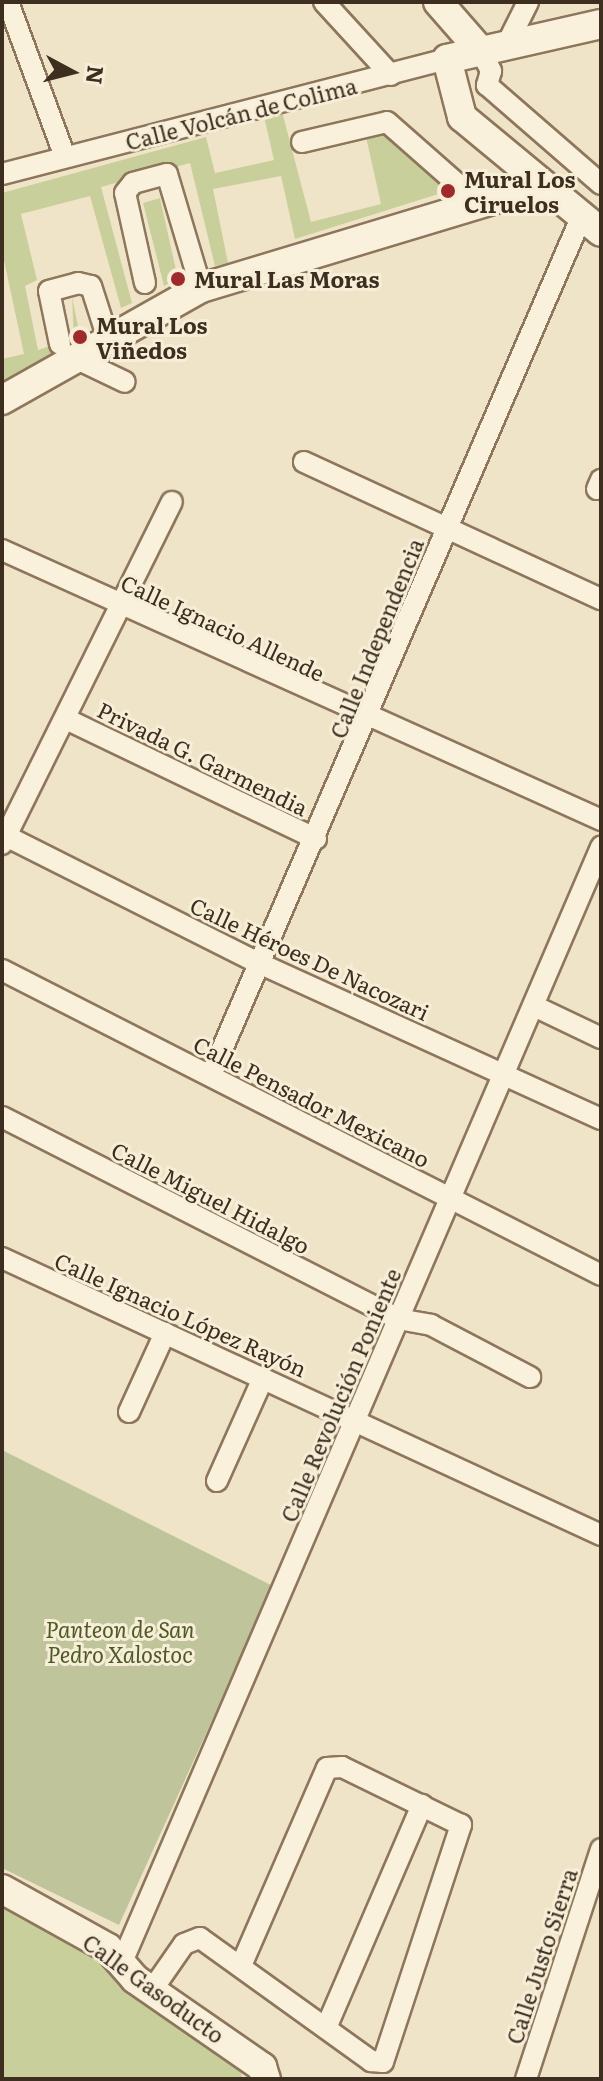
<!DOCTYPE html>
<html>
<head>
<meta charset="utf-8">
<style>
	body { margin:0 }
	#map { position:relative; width:603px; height:2081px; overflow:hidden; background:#f0e4c8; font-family:Literata,serif }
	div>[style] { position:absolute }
	.green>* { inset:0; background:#c9cf9b }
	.cemetery>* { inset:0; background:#bfc49a }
	.roads { filter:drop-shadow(2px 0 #8d765c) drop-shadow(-2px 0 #8d765c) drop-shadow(0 2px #8d765c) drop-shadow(0 -2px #8d765c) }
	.street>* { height:20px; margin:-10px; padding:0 10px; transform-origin:10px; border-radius:10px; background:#faf1dc }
	.secondary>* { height:28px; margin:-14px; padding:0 14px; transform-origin:14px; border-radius:14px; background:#faf1dc }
	.dots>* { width:22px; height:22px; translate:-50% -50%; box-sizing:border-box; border:4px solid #f7eed8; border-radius:50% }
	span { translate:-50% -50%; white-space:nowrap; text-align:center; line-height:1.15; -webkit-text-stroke:6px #f7eed8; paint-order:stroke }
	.street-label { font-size:22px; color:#3d2e20 }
	.poi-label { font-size:22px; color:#3d2e20; font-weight:700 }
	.left { translate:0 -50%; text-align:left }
	.park-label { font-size:22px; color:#4d5a26; font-style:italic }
	.frame { position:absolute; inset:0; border:4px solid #3d2e20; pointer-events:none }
	.north { position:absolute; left:32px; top:32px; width:80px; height:80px; -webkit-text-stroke:6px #f7eed8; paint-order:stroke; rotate:97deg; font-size:22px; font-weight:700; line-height:32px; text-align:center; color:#3d2e20 }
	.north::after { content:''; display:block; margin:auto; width:28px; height:36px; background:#3d2e20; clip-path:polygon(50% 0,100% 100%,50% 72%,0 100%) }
</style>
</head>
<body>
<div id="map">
	<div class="green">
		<i style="clip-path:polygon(280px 104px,311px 222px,381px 204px,366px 137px,382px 134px,448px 191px,295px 239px,281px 176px,213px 189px,228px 263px,215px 266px,190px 163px,101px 187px,132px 303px,121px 308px,90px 196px,21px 214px,37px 280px,25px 286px,38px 350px,74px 338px,72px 297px,80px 336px,88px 334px,2px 383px,2px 359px,24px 354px,2px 251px,2px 193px,206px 137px,215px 173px,274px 160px,262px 108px)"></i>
		<i style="clip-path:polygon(160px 198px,178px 279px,164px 286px,143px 203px)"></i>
		<i style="clip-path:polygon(2px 1906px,102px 1958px,110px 1974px,232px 2048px,243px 2079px,2px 2079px)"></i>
	</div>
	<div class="cemetery">
		<i style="clip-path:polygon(2px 1450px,273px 1586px,119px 1925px,2px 1868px)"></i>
	</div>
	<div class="roads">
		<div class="street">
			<i style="left:8px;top:2px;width:165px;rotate:69.8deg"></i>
			<i style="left:324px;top:2px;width:99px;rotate:47.5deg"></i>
			<i style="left:507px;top:44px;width:47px;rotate:-63.4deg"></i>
			<i style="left:480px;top:50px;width:24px;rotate:62deg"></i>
			<i style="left:491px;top:71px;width:15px;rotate:106deg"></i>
			<i style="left:487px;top:85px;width:151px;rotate:41deg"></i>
			<i style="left:302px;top:142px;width:87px;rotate:-13.2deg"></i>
			<i style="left:387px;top:122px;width:123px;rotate:41.4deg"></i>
			<i style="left:2px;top:174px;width:460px;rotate:-14.5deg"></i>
			<i style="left:145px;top:283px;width:92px;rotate:-102.5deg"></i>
			<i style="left:125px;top:193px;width:13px;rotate:-51deg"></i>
			<i style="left:133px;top:183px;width:35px;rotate:-15deg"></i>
			<i style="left:167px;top:174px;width:119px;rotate:73.4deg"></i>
			<i style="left:60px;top:344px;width:54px;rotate:-101.7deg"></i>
			<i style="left:49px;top:291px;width:30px;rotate:-15deg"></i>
			<i style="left:78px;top:283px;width:13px;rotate:13deg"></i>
			<i style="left:91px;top:286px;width:56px;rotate:72.2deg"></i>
			<i style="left:75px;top:358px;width:55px;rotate:25.6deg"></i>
			<i style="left:304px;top:462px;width:327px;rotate:24.8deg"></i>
			<i style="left:597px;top:489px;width:10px;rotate:-66deg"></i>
			<i style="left:2px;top:550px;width:657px;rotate:24.26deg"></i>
			<i style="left:68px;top:720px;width:275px;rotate:25.6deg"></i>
			<i style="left:2px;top:834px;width:292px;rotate:26.7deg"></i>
			<i style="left:263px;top:965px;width:371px;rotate:24.5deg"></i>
			<i style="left:2px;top:844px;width:382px;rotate:-63.6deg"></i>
			<i style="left:2px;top:970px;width:672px;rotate:26.98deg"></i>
			<i style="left:534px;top:1006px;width:74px;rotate:25.5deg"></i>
			<i style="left:211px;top:1075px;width:933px;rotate:-66.65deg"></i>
			<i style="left:2px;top:1117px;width:445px;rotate:27deg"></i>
			<i style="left:398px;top:1319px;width:34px;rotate:10deg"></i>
			<i style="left:431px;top:1325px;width:112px;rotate:27.7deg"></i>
			<i style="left:2px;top:1258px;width:660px;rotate:24.82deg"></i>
			<i style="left:129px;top:1412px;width:87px;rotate:-65.5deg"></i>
			<i style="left:217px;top:1481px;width:113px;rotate:-65.9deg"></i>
			<i style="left:122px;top:1962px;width:1214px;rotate:-66.75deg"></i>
			<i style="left:152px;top:1990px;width:56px;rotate:-55.2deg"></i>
			<i style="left:184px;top:1944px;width:17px;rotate:-21deg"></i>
			<i style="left:200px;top:1938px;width:211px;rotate:35.7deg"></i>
			<i style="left:371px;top:2061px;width:12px;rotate:5deg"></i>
			<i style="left:383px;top:2062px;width:250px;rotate:-71.8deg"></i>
			<i style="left:461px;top:1825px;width:132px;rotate:-154deg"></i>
			<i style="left:342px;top:1767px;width:15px;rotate:176deg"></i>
			<i style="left:327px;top:1768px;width:216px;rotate:113.5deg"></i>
			<i style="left:326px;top:2028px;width:243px;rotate:-66.7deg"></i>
			<i style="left:526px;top:2079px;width:242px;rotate:-71.9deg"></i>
		</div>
		<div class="secondary">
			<i style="left:438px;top:2px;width:64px;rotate:48.8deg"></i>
			<i style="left:601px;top:24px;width:158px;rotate:167.2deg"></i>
			<i style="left:447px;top:59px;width:60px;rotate:75.5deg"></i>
			<i style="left:462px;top:117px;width:180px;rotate:39.6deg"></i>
			<i style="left:2px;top:400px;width:228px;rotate:-29.4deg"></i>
			<i style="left:201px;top:288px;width:356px;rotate:-16.8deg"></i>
			<i style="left:2px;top:1889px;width:121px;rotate:29.1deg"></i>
			<i style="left:108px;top:1948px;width:41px;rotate:48.9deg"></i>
			<i style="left:135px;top:1979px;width:155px;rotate:34.7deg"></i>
			<i style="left:262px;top:2067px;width:13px;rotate:72deg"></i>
		</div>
	</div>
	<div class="dots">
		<i style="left:448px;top:191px;background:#9e2a2b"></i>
		<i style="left:178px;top:279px;background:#9e2a2b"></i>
		<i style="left:80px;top:337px;background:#9e2a2b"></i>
	</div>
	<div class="street-label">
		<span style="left:241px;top:113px;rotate:-14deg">Calle Volcán de Colima</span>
		<span style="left:223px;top:627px;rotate:25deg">Calle Ignacio Allende</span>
		<span style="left:376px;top:638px;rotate:-68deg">Calle Independencia</span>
		<span style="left:203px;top:758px;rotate:26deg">Privada G. Garmendia</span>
		<span style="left:310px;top:958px;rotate:25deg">Calle Héroes De Nacozari</span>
		<span style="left:312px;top:1101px;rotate:27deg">Calle Pensador Mexicano</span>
		<span style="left:211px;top:1197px;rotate:27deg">Calle Miguel Hidalgo</span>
		<span style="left:181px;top:1314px;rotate:24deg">Calle Ignacio López Rayón</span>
		<span style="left:340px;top:1395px;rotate:-67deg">Calle Revolución Poniente</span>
		<span style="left:541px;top:1956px;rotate:-72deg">Calle Justo Sierra</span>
		<span style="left:154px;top:1988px;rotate:36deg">Calle Gasoducto</span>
	</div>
	<div class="poi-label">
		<span class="left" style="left:464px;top:191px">Mural Los<br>Ciruelos</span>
		<span class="left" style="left:194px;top:279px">Mural Las Moras</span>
		<span class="left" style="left:96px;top:337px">Mural Los<br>Viñedos</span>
	</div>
	<div class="park-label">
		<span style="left:120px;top:1641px">Panteon de San<br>Pedro Xalostoc</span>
	</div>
	<div class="frame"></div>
	<div class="north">N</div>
</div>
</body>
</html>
